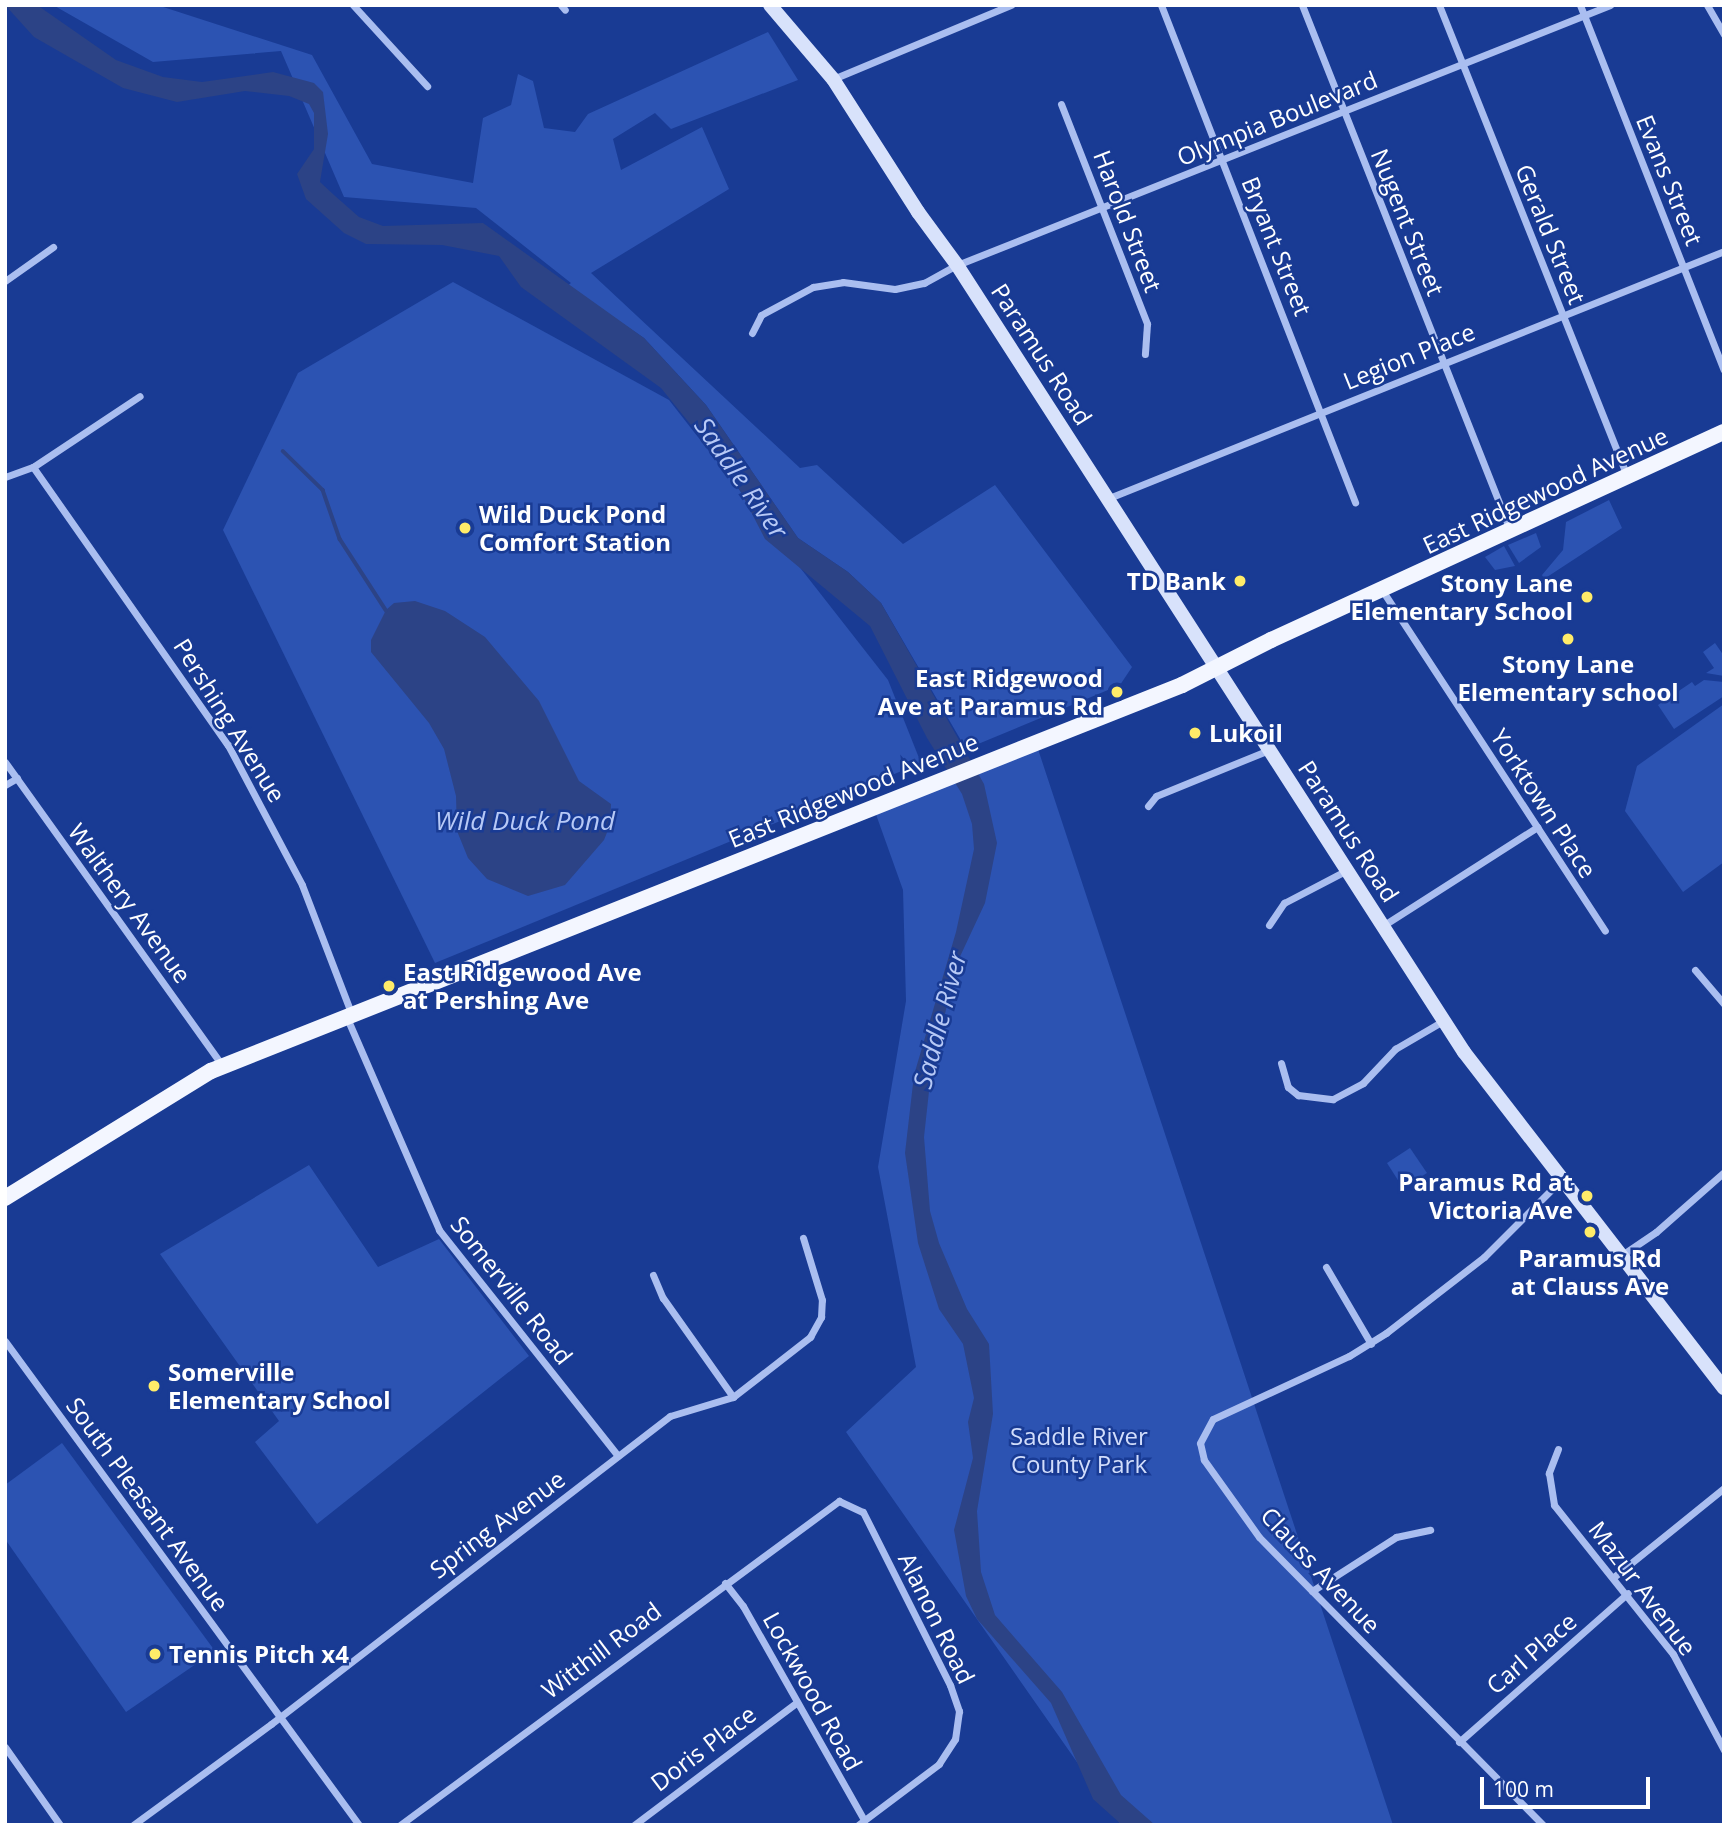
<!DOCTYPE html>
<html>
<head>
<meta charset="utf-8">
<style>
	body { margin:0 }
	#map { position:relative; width:1729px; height:1830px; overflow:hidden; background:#193b94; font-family:"Open Sans",sans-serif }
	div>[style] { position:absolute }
	.green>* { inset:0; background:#2c53b2 }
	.water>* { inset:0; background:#2c4386 }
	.stream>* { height:3.5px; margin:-1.75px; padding:0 1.75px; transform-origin:1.75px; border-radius:1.75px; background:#2c4386 }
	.minor>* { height:7px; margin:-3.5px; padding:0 3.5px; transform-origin:3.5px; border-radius:3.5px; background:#aabef0 }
	.secondary>* { height:14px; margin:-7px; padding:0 7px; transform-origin:7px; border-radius:7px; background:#d8e2fb }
	.primary>* { height:16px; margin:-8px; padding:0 8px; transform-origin:8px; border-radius:8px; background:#f3f6ff }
	.dots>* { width:19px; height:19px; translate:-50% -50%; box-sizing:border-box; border:4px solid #193b94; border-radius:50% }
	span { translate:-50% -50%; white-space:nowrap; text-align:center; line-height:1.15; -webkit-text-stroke:5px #193b94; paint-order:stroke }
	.street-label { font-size:24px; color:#fff }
	.poi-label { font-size:24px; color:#fff; font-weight:700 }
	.left { translate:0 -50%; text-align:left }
	.right { translate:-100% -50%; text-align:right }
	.park-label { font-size:24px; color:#d1ddfb }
	.water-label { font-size:26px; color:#b7c9f6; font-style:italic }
	.frame { position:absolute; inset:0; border:7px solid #fff; pointer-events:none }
	.scale { position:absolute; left:1480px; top:1777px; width:170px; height:32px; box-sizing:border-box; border:4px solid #fff; border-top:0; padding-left:9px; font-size:21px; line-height:24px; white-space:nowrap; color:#fff; -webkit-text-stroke:5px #193b94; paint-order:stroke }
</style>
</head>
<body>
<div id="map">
	<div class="green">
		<i style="clip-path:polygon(53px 5px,157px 5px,312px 55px,372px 164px,473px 183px,483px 118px,511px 105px,518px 74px,533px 81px,544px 128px,575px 132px,588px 114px,768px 32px,798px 80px,671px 129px,655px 113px,613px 139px,621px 170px,702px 127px,729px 189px,591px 273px,800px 468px,817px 465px,903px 544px,995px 485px,1132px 667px,1120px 685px,966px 749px,881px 603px,848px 572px,798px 538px,706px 405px,644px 338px,567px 286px,571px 283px,476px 208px,344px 197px,281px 51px,153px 62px)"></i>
		<i style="clip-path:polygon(453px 282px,669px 400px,888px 680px,921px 763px,435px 963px,223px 530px,298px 373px)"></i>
		<i style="clip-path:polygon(1609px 500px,1622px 528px,1544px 579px,1542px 575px,1563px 550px,1566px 522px)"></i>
		<i style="clip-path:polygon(1536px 533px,1541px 547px,1519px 563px,1508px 545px)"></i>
		<i style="clip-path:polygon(1504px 546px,1515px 566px,1495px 570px,1485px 557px)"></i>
		<i style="clip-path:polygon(1715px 643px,1724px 656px,1724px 676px,1706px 673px,1714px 668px,1703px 652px)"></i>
		<i style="clip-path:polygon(1704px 680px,1724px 682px,1724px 696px,1674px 729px,1658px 705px,1692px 682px,1695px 686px)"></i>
		<i style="clip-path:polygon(1724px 704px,1724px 862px,1683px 892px,1625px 811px,1637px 766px)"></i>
		<i style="clip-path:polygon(1035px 740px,1393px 1825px,1121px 1825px,846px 1432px,916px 1367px,878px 1167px,906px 1001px,903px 890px,873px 806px)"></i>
		<i style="clip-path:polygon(1410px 1148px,1427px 1173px,1403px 1188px,1387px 1163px)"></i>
		<i style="clip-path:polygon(309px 1165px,378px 1267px,439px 1239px,529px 1356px,317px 1524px,255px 1442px,279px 1421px,160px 1254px)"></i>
		<i style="clip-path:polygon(62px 1443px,215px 1651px,126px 1712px,5px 1539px,5px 1485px)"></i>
	</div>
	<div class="water">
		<i style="clip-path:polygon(5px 5px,37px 5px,116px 60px,163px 77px,202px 82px,273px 72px,314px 83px,323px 92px,328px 134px,320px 182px,334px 195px,359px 217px,383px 226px,483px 223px,644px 338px,706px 405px,798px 538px,848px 572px,881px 603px,984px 784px,997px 843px,985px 903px,957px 963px,931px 1073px,924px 1137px,930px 1211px,939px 1243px,967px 1309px,989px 1344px,993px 1414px,977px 1511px,981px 1572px,995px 1615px,1062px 1692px,1121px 1795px,1155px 1825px,1122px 1825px,1093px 1799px,1051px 1703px,977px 1619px,966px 1596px,954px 1530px,973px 1458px,968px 1422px,974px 1398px,963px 1344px,939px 1309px,918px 1243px,905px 1153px,914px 1075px,956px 932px,974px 849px,972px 824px,962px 794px,927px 738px,870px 626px,765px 539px,733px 477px,661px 388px,521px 287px,499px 256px,442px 245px,366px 244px,344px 233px,306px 199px,297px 174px,314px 149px,314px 113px,309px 104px,289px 96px,245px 91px,177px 102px,123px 88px,34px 37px)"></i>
		<i style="clip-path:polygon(415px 601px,445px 611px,485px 637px,539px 701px,579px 781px,611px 804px,610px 825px,604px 840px,565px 885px,528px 896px,487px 879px,468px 858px,457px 831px,456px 796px,444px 749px,429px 723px,371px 652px,371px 640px,386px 610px,394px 603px)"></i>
	</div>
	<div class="stream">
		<i style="left:283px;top:451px;width:56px;rotate:44.3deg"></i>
		<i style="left:323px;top:490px;width:52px;rotate:70.9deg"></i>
		<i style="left:340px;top:539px;width:85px;rotate:57.1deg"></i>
	</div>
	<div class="minor">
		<i style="left:353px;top:5px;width:110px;rotate:47.6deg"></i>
		<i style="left:561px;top:5px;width:6px;rotate:51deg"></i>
		<i style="left:1161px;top:5px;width:534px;rotate:68.68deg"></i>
		<i style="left:1302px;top:5px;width:565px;rotate:68.39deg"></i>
		<i style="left:1439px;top:5px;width:507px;rotate:68.24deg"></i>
		<i style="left:1580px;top:5px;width:392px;rotate:68.5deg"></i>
		<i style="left:1707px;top:5px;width:34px;rotate:60deg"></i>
		<i style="left:833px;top:79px;width:193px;rotate:-22.6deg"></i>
		<i style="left:1061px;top:104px;width:236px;rotate:68.6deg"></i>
		<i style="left:1147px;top:324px;width:30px;rotate:94deg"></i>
		<i style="left:5px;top:281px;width:59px;rotate:-35.3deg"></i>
		<i style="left:752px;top:333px;width:20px;rotate:-63deg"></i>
		<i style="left:761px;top:315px;width:59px;rotate:-28.3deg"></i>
		<i style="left:813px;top:287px;width:30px;rotate:-9deg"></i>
		<i style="left:843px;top:282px;width:52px;rotate:7.7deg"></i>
		<i style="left:895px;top:289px;width:30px;rotate:-12deg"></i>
		<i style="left:924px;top:283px;width:38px;rotate:-29deg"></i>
		<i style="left:957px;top:265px;width:703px;rotate:-21.71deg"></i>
		<i style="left:33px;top:467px;width:340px;rotate:55deg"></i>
		<i style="left:228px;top:745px;width:158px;rotate:62.1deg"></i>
		<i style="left:302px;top:885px;width:139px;rotate:69deg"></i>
		<i style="left:5px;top:477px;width:30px;rotate:-20deg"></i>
		<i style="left:33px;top:467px;width:128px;rotate:-33.6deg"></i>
		<i style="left:1109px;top:498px;width:663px;rotate:-21.88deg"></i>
		<i style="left:1382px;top:590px;width:407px;rotate:56.8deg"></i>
		<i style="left:5px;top:762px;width:374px;rotate:54.4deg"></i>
		<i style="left:5px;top:785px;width:14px;rotate:-30deg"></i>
		<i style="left:1148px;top:806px;width:13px;rotate:-51deg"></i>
		<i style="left:1156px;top:796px;width:122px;rotate:-22.2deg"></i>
		<i style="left:1269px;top:925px;width:27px;rotate:-56deg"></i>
		<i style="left:1284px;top:903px;width:71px;rotate:-27.6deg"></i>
		<i style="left:1384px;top:925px;width:182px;rotate:-32.6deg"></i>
		<i style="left:1695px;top:970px;width:45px;rotate:49.5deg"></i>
		<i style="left:347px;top:1018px;width:231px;rotate:66.5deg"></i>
		<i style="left:439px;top:1230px;width:288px;rotate:51.6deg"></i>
		<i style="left:1281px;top:1063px;width:25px;rotate:74deg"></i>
		<i style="left:1288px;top:1087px;width:13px;rotate:39deg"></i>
		<i style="left:1298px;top:1095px;width:35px;rotate:7deg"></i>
		<i style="left:1333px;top:1099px;width:34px;rotate:-28deg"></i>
		<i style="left:1363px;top:1083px;width:47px;rotate:-46.7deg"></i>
		<i style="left:1395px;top:1049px;width:56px;rotate:-30.3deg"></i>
		<i style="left:1622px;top:1255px;width:41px;rotate:-34.1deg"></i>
		<i style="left:1656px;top:1232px;width:91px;rotate:-41.4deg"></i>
		<i style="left:1326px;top:1267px;width:89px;rotate:59.7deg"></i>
		<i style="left:653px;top:1275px;width:25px;rotate:67deg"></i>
		<i style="left:663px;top:1298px;width:121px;rotate:54.7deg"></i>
		<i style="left:5px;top:1341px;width:600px;rotate:53.82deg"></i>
		<i style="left:1558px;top:1449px;width:26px;rotate:111deg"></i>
		<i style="left:1549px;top:1473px;width:32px;rotate:81deg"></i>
		<i style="left:1554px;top:1505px;width:191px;rotate:51.4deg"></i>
		<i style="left:1673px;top:1654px;width:109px;rotate:62deg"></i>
		<i style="left:1615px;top:1576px;width:140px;rotate:-38.9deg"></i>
		<i style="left:725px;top:1583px;width:29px;rotate:52deg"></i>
		<i style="left:743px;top:1606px;width:246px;rotate:60.5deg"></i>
		<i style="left:1312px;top:1591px;width:100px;rotate:-32.7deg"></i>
		<i style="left:1396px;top:1537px;width:35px;rotate:-12deg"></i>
		<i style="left:1459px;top:1742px;width:225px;rotate:-41.4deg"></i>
		<i style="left:5px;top:1747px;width:95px;rotate:54.8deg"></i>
		<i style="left:133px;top:1825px;width:171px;rotate:-36.2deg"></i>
		<i style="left:271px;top:1724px;width:504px;rotate:-37.67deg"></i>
		<i style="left:670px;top:1416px;width:66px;rotate:-16.8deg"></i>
		<i style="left:733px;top:1397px;width:98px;rotate:-37.9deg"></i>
		<i style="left:810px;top:1337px;width:23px;rotate:-61deg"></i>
		<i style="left:821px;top:1317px;width:17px;rotate:-87deg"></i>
		<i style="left:822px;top:1300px;width:65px;rotate:-107deg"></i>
		<i style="left:400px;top:1825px;width:546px;rotate:-36.43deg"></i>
		<i style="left:839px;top:1501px;width:26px;rotate:25deg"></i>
		<i style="left:863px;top:1512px;width:194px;rotate:63.3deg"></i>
		<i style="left:950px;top:1685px;width:28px;rotate:71deg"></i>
		<i style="left:959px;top:1711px;width:28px;rotate:98deg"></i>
		<i style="left:955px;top:1739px;width:30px;rotate:123deg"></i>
		<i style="left:939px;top:1764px;width:101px;rotate:143deg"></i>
		<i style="left:634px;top:1825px;width:203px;rotate:-37deg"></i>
		<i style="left:1543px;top:1825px;width:404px;rotate:-134.6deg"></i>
		<i style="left:1259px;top:1537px;width:95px;rotate:-125.5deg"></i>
		<i style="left:1204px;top:1460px;width:17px;rotate:-103deg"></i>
		<i style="left:1200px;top:1443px;width:27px;rotate:-62deg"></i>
		<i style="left:1213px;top:1419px;width:150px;rotate:-24.9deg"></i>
		<i style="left:1349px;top:1356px;width:44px;rotate:-31.9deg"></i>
		<i style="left:1386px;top:1333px;width:124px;rotate:-37.8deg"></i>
		<i style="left:1484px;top:1257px;width:107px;rotate:-45deg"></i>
	</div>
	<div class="secondary">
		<i style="left:770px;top:5px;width:97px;rotate:49.6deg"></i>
		<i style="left:833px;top:79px;width:158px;rotate:57.4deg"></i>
		<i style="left:918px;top:212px;width:66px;rotate:53.7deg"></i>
		<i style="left:957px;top:265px;width:936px;rotate:57.21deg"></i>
		<i style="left:1464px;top:1052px;width:425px;rotate:52.3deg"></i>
	</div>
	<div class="primary">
		<i style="left:5px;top:1198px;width:242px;rotate:-31.7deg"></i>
		<i style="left:211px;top:1071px;width:1045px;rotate:-21.68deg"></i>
		<i style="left:1182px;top:685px;width:100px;rotate:-26.8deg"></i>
		<i style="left:1271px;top:640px;width:498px;rotate:-24.7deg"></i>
	</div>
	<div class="dots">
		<i style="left:465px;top:528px;background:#ffec69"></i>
		<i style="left:1240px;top:581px;background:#ffec69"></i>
		<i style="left:1587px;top:597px;background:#ffec69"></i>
		<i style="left:1568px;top:639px;background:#ffec69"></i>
		<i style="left:1117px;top:692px;background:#ffec69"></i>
		<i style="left:1195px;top:733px;background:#ffec69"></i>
		<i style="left:389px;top:986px;background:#ffec69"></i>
		<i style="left:1587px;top:1196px;background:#ffec69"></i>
		<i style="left:1590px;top:1232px;background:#ffec69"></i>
		<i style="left:154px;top:1386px;background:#ffec69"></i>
		<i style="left:155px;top:1654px;background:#ffec69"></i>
	</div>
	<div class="street-label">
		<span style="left:1277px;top:118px;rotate:-22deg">Olympia Boulevard</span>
		<span style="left:1670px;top:180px;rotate:68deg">Evans Street</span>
		<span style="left:1128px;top:221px;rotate:69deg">Harold Street</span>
		<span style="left:1408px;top:222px;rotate:68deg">Nugent Street</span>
		<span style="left:1551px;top:234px;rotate:68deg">Gerald Street</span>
		<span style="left:1277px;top:246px;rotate:68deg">Bryant Street</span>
		<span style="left:1042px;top:354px;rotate:57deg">Paramus Road</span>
		<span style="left:1409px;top:356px;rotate:-22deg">Legion Place</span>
		<span style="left:1545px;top:490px;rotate:-25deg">East Ridgewood Avenue</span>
		<span style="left:230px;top:720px;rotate:58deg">Pershing Avenue</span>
		<span style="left:853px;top:790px;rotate:-22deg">East Ridgewood Avenue</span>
		<span style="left:1544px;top:803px;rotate:57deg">Yorktown Place</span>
		<span style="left:1349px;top:831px;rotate:57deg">Paramus Road</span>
		<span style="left:130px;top:903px;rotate:54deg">Walthery Avenue</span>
		<span style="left:512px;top:1290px;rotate:52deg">Somerville Road</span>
		<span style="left:148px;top:1504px;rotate:54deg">South Pleasant Avenue</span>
		<span style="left:497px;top:1524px;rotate:-37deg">Spring Avenue</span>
		<span style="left:1321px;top:1570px;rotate:47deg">Clauss Avenue</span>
		<span style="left:1643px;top:1588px;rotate:53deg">Mazur Avenue</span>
		<span style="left:937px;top:1618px;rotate:64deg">Alanon Road</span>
		<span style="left:601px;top:1650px;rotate:-37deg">Witthill Road</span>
		<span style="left:1531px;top:1653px;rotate:-41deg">Carl Place</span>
		<span style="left:813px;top:1691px;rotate:61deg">Lockwood Road</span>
		<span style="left:703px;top:1748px;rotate:-37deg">Doris Place</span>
	</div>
	<div class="poi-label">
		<span class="left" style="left:479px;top:528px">Wild Duck Pond<br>Comfort Station</span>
		<span class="right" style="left:1226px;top:581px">TD Bank</span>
		<span class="right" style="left:1573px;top:597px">Stony Lane<br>Elementary School</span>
		<span style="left:1568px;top:678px">Stony Lane<br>Elementary school</span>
		<span class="right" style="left:1103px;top:692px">East Ridgewood<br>Ave at Paramus Rd</span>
		<span class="left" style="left:1209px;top:733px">Lukoil</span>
		<span class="left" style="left:403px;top:986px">East Ridgewood Ave<br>at Pershing Ave</span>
		<span class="right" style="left:1573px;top:1196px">Paramus Rd at<br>Victoria Ave</span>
		<span style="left:1590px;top:1272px">Paramus Rd<br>at Clauss Ave</span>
		<span class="left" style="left:168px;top:1386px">Somerville<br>Elementary School</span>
		<span class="left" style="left:169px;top:1654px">Tennis Pitch x4</span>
	</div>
	<div class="park-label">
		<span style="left:1079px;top:1450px">Saddle River<br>County Park</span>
	</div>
	<div class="water-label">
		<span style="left:741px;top:478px;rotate:55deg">Saddle River</span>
		<span style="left:525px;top:821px">Wild Duck Pond</span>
		<span style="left:940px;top:1020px;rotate:-75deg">Saddle River</span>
	</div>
	<div class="frame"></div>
	<div class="scale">100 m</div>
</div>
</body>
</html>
